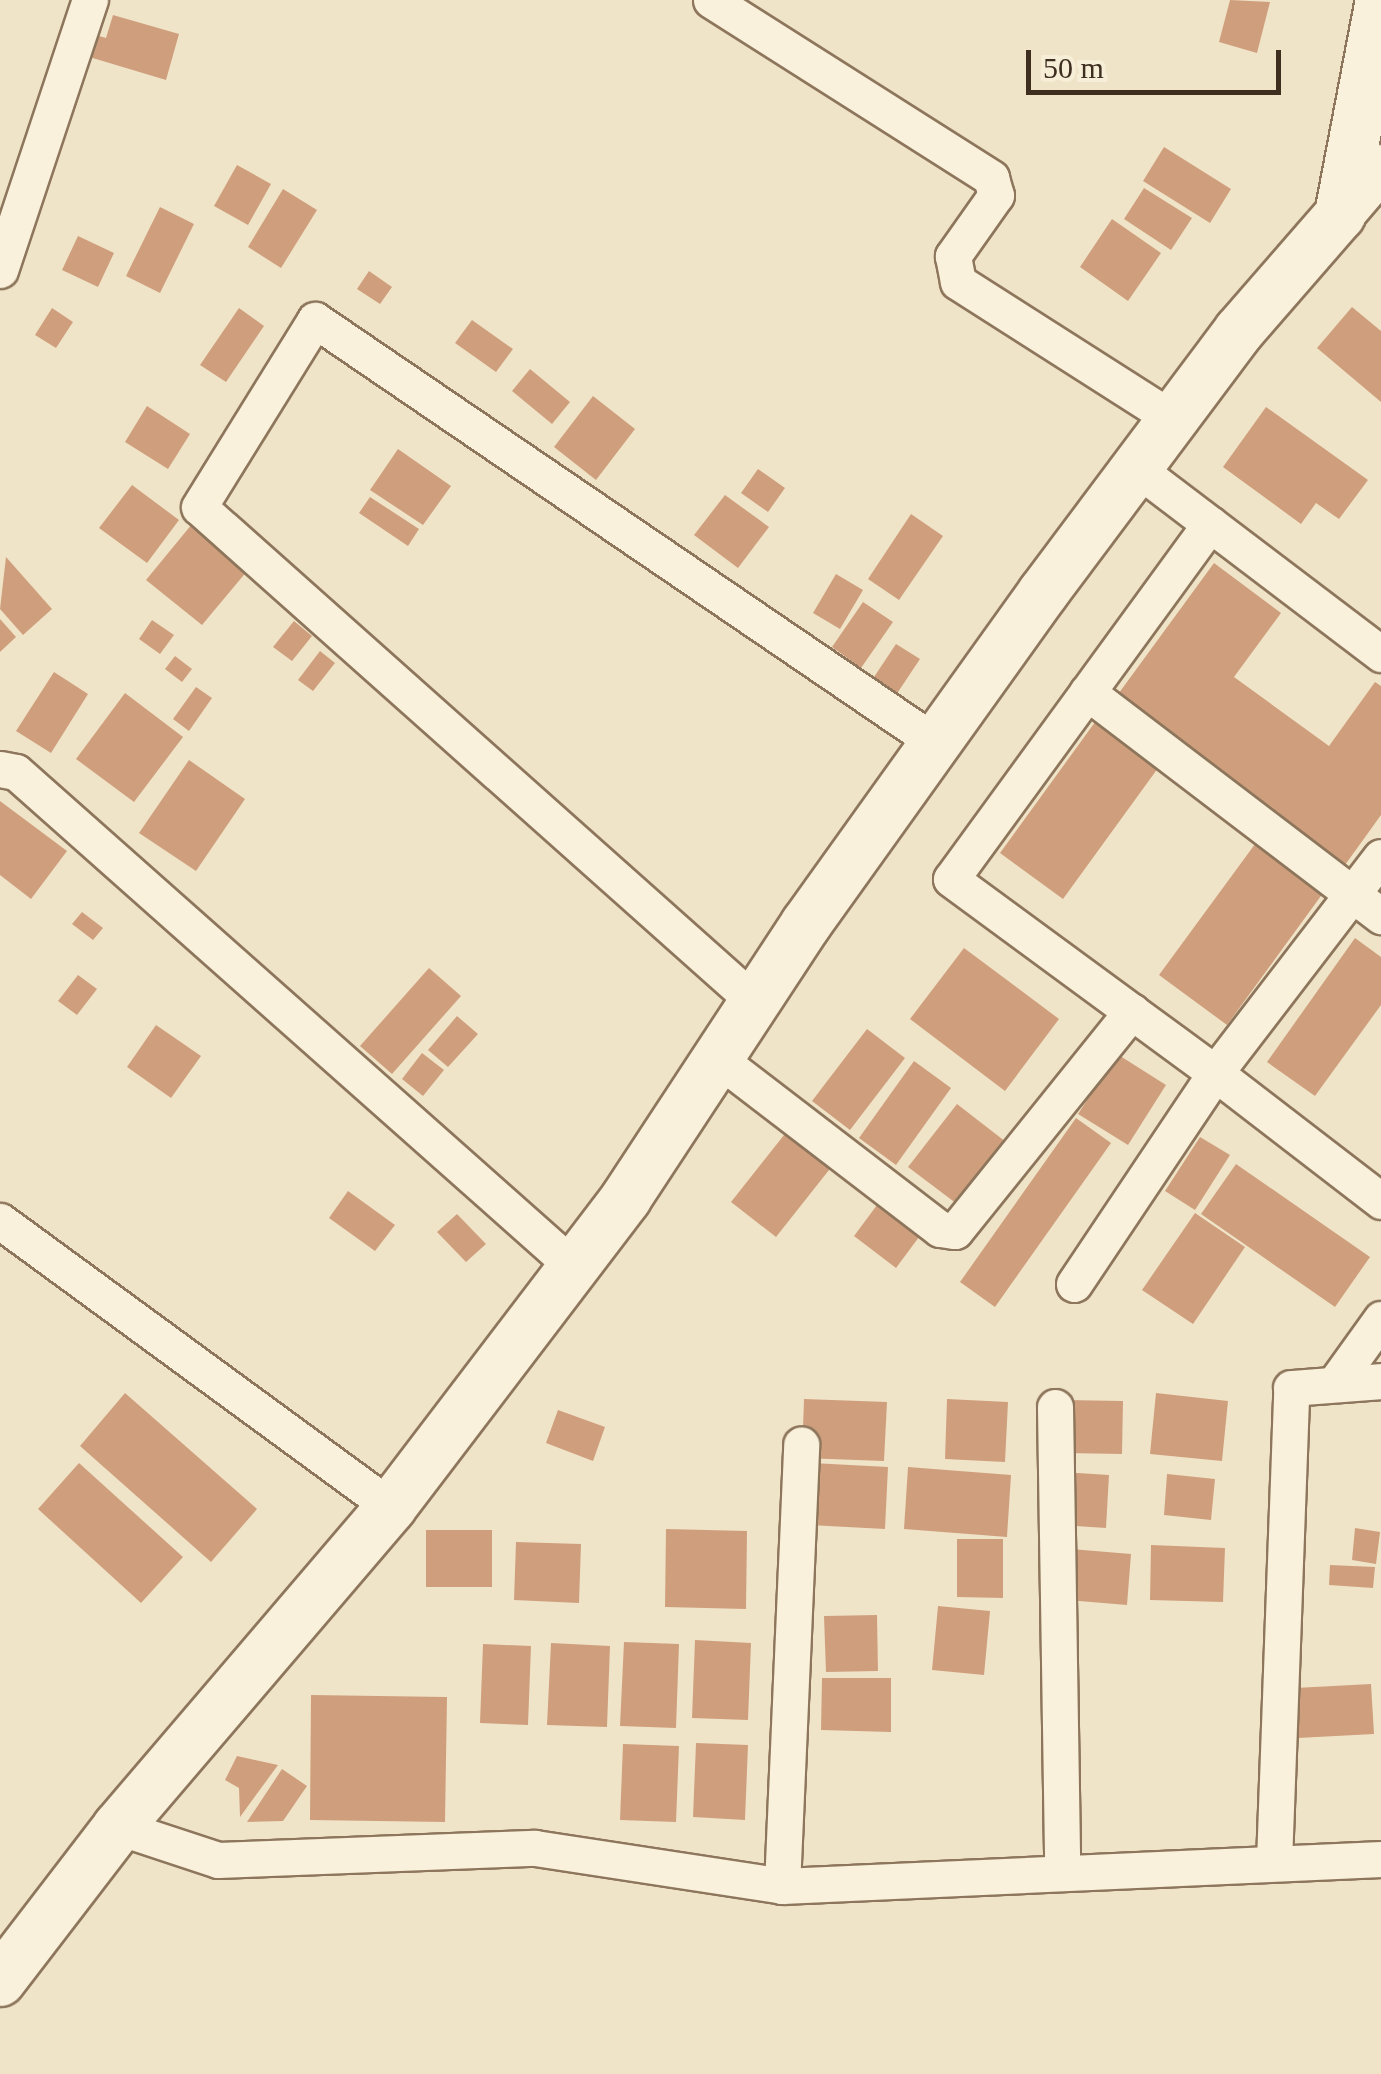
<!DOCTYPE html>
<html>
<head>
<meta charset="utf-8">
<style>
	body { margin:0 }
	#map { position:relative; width:1381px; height:2074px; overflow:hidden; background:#f0e4c8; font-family:Georgia,serif }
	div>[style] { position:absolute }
	.building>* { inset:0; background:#cf9f7d }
	.roads { filter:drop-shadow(2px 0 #8d765c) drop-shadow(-2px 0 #8d765c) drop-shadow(0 2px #8d765c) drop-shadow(0 -2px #8d765c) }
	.minor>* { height:35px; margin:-17.5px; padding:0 17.5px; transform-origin:17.5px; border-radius:17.5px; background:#faf1dc }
	.tertiary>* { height:45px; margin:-22.5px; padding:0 22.5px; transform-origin:22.5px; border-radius:22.5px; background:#faf1dc }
	.secondary>* { height:50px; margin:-25px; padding:0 25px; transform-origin:25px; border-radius:25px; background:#faf1dc }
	span { translate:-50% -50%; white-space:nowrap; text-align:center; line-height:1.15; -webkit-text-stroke:10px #f7eed8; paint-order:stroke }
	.scale { position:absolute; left:1026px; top:50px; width:255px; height:45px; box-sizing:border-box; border:5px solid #3d2e20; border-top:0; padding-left:12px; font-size:30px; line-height:35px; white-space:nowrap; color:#3d2e20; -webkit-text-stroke:8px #f7eed8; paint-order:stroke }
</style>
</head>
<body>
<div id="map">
	<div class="building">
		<i style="clip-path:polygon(1230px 0,1270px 2px,1257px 53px,1219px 42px)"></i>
		<i style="clip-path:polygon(113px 15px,179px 34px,166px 80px,86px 56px,92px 34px,106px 38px)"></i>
		<i style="clip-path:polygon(1164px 147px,1231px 189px,1210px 223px,1143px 181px)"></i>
		<i style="clip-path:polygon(237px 165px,271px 184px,248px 225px,214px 206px)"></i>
		<i style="clip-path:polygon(1144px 188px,1192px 218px,1171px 250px,1124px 219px)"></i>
		<i style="clip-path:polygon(283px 189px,317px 210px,281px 268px,248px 247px)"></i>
		<i style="clip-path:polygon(160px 207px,194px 224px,160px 293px,126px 276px)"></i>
		<i style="clip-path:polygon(1112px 219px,1161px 253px,1128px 301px,1080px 267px)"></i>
		<i style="clip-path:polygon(78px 236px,114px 253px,98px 287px,62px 270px)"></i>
		<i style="clip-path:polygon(369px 271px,392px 287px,380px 304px,357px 289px)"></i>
		<i style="clip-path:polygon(1352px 307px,1381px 331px,1381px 402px,1317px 348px)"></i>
		<i style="clip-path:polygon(52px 308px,73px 322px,56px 348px,35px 335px)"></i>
		<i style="clip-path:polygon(239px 308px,264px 326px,226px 382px,200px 365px)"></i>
		<i style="clip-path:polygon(472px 320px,513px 349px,496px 372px,455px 343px)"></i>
		<i style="clip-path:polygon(530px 369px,570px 402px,552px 424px,512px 391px)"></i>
		<i style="clip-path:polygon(593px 396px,635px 429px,596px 480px,554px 447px)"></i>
		<i style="clip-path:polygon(147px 406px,190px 434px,168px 469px,125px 442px)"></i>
		<i style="clip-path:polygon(1266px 407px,1368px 480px,1339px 519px,1316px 503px,1301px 524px,1223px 467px)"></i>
		<i style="clip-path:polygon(398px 449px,451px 486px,423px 525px,370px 490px)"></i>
		<i style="clip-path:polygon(758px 469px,785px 488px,768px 512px,741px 493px)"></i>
		<i style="clip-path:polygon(132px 485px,179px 520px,147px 563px,99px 528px)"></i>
		<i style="clip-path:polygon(725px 495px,769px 527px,738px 568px,694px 535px)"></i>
		<i style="clip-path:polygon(370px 497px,419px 529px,408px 546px,359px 513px)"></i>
		<i style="clip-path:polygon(911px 514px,943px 536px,899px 600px,868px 579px)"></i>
		<i style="clip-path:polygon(192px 524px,248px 570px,202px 625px,146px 580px)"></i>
		<i style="clip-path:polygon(6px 557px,52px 609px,23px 635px,0 609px)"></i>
		<i style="clip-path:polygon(1214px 563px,1281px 613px,1234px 677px,1329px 746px,1375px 682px,1381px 686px,1381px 815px,1345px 865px,1116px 697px)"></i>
		<i style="clip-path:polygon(836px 574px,863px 590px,840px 629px,813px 613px)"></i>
		<i style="clip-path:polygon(863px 602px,893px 622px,861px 668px,832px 647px)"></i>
		<i style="clip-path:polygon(0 619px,16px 637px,0 652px)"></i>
		<i style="clip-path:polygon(152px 620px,174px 635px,160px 654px,139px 639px)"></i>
		<i style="clip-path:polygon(294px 621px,312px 636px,292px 661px,273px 647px)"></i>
		<i style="clip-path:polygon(896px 644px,920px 659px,894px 698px,870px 683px)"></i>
		<i style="clip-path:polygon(320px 651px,335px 663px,313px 691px,298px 680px)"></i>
		<i style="clip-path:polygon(175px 656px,192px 669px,182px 682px,165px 669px)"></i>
		<i style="clip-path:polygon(54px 672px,88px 694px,51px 753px,16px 731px)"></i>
		<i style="clip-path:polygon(196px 687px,212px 698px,189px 731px,173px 719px)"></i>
		<i style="clip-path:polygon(125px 693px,183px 737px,134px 802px,76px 759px)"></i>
		<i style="clip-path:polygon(1098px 718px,1161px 764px,1063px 899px,1000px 853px)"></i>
		<i style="clip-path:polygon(189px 760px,245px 799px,196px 871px,139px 833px)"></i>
		<i style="clip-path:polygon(0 801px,67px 851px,31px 899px,0 875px)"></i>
		<i style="clip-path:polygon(1258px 840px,1326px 889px,1227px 1025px,1159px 975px)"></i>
		<i style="clip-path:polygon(82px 912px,103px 928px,93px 940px,72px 924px)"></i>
		<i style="clip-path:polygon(1355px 938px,1381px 957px,1381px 1005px,1315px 1096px,1267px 1062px)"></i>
		<i style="clip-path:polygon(964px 948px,1059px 1019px,1005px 1091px,910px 1019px)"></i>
		<i style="clip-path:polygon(429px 968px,461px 996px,392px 1074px,360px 1046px)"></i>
		<i style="clip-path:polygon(78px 975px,97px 989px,77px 1015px,58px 1001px)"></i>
		<i style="clip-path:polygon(457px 1016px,478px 1034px,448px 1067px,428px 1050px)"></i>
		<i style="clip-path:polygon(156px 1025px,201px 1056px,171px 1098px,127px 1067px)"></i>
		<i style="clip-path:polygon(867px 1029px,905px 1058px,850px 1130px,812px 1101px)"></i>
		<i style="clip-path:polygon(422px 1053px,444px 1070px,423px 1096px,402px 1079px)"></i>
		<i style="clip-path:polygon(1117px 1054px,1166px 1085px,1128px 1145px,1078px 1114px)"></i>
		<i style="clip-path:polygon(914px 1061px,951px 1088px,896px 1165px,859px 1138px)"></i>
		<i style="clip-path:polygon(957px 1104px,1006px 1142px,957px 1204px,908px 1167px)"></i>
		<i style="clip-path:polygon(1076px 1118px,1111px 1143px,995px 1307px,960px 1282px)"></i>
		<i style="clip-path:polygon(788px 1130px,833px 1165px,776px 1237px,731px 1202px)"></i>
		<i style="clip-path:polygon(1200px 1137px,1230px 1155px,1195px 1210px,1165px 1191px)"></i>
		<i style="clip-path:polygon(1236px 1164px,1370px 1257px,1335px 1307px,1201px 1214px)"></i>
		<i style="clip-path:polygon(348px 1191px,395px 1225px,375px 1251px,329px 1218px)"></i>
		<i style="clip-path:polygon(880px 1201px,922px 1233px,896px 1268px,854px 1236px)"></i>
		<i style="clip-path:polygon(1195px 1213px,1245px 1247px,1193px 1324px,1142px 1290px)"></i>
		<i style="clip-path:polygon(457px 1214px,486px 1244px,466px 1262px,437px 1232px)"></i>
		<i style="clip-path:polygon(125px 1393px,257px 1509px,211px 1562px,80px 1446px)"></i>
		<i style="clip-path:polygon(1156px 1393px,1228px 1401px,1222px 1461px,1150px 1454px)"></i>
		<i style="clip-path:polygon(804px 1399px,887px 1402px,884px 1461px,802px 1458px)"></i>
		<i style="clip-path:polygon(947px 1399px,1008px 1402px,1005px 1462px,945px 1459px)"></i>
		<i style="clip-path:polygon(1065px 1400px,1123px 1401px,1122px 1454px,1064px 1453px)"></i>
		<i style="clip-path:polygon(558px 1410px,605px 1427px,593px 1461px,546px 1443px)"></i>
		<i style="clip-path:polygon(79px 1463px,183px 1557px,141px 1603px,38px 1509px)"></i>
		<i style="clip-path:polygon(812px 1463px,888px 1467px,885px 1529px,809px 1525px)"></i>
		<i style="clip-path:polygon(908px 1467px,1011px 1475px,1007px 1537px,904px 1529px)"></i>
		<i style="clip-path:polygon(1062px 1472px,1109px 1475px,1106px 1528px,1060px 1525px)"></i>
		<i style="clip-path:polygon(1167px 1474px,1215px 1479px,1211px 1520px,1164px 1515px)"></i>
		<i style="clip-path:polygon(1355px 1528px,1380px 1532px,1376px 1564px,1352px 1560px)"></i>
		<i style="clip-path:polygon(666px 1529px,747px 1531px,746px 1609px,665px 1607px)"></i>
		<i style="clip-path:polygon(426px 1530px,492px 1530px,492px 1587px,426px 1587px)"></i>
		<i style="clip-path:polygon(957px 1539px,1003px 1539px,1003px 1598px,957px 1597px)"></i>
		<i style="clip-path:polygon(516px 1542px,581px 1544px,579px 1603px,514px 1600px)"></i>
		<i style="clip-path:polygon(1151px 1545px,1225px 1548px,1223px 1602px,1150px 1600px)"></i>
		<i style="clip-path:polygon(1071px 1549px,1131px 1554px,1127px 1605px,1067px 1600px)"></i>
		<i style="clip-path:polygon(1330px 1565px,1375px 1567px,1373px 1588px,1329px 1585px)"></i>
		<i style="clip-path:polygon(938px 1606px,990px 1611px,984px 1675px,932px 1670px)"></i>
		<i style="clip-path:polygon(877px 1615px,878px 1671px,826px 1672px,824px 1616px)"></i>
		<i style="clip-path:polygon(695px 1640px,751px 1643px,748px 1720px,692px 1718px)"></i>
		<i style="clip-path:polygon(624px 1642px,679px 1644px,676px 1728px,620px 1726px)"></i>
		<i style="clip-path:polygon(551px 1643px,610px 1646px,607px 1727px,547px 1725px)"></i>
		<i style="clip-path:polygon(483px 1644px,531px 1646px,528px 1725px,480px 1723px)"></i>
		<i style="clip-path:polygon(822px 1678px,891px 1678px,891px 1732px,821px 1730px)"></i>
		<i style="clip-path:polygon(1371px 1684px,1374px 1734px,1298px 1738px,1295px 1688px)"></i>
		<i style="clip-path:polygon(311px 1695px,447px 1697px,445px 1822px,310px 1820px)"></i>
		<i style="clip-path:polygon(696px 1743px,748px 1745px,745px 1820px,693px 1817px)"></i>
		<i style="clip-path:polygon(623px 1744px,679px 1746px,676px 1822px,620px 1820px)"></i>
		<i style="clip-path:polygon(237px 1756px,278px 1765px,240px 1817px,239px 1788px,225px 1780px)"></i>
		<i style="clip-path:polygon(282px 1769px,307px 1786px,283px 1821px,247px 1822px)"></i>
	</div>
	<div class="roads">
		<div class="minor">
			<i style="left:711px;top:0;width:332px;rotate:32.4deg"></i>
			<i style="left:991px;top:178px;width:18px;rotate:74deg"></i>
			<i style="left:996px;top:195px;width:75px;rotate:125.2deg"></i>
			<i style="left:953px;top:256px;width:26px;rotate:79deg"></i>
			<i style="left:958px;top:282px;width:255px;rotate:32.5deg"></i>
			<i style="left:0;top:270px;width:285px;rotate:-71.6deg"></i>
			<i style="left:1136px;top:468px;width:308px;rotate:37.2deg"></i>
			<i style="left:1210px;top:524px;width:439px;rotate:126.1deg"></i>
			<i style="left:951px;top:879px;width:328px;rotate:36.3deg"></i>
			<i style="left:1215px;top:1073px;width:272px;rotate:-52.5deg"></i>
			<i style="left:1087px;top:692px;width:370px;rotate:37.3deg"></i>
			<i style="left:0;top:769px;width:16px;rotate:11deg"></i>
			<i style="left:16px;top:772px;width:746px;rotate:41.58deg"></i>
			<i style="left:755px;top:1002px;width:744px;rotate:-138.32deg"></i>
			<i style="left:199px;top:507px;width:220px;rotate:-58.2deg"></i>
			<i style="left:315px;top:320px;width:751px;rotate:34.26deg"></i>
			<i style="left:717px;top:1058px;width:281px;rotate:37.5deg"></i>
			<i style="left:940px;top:1229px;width:15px;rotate:8deg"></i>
			<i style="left:955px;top:1231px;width:282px;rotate:-51.2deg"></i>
			<i style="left:0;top:1221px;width:484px;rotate:36.2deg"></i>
			<i style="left:1074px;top:1284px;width:254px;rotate:-56.2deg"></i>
			<i style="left:1215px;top:1073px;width:210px;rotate:37.6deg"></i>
			<i style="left:1335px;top:1383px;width:79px;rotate:-54.3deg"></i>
			<i style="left:1055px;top:1407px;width:465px;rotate:89.1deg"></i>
			<i style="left:118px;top:1827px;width:105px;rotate:18.3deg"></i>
			<i style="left:218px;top:1860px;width:317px;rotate:-2.2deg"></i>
			<i style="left:535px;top:1848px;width:250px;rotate:8.7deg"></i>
			<i style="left:782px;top:1886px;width:600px;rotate:-2.58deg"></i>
			<i style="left:1274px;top:1862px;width:474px;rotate:-87.9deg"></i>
			<i style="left:1291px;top:1388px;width:90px;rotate:-4.4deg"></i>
			<i style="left:782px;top:1886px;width:442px;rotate:-87.5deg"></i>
		</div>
		<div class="tertiary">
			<i style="left:1340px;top:215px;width:63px;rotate:-49.5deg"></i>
		</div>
		<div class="secondary">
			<i style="left:0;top:1981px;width:194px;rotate:-52.5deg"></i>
			<i style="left:118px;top:1827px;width:421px;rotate:-49.5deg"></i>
			<i style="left:391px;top:1507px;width:388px;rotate:-52.7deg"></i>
			<i style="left:626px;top:1198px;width:328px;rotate:-56.7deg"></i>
			<i style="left:806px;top:924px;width:407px;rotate:-54.4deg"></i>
			<i style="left:1043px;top:593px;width:327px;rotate:-53.2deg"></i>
			<i style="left:1239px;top:331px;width:154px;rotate:-49deg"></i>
			<i style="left:1340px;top:215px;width:219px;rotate:-79.2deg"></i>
		</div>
	</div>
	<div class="scale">50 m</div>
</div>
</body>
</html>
